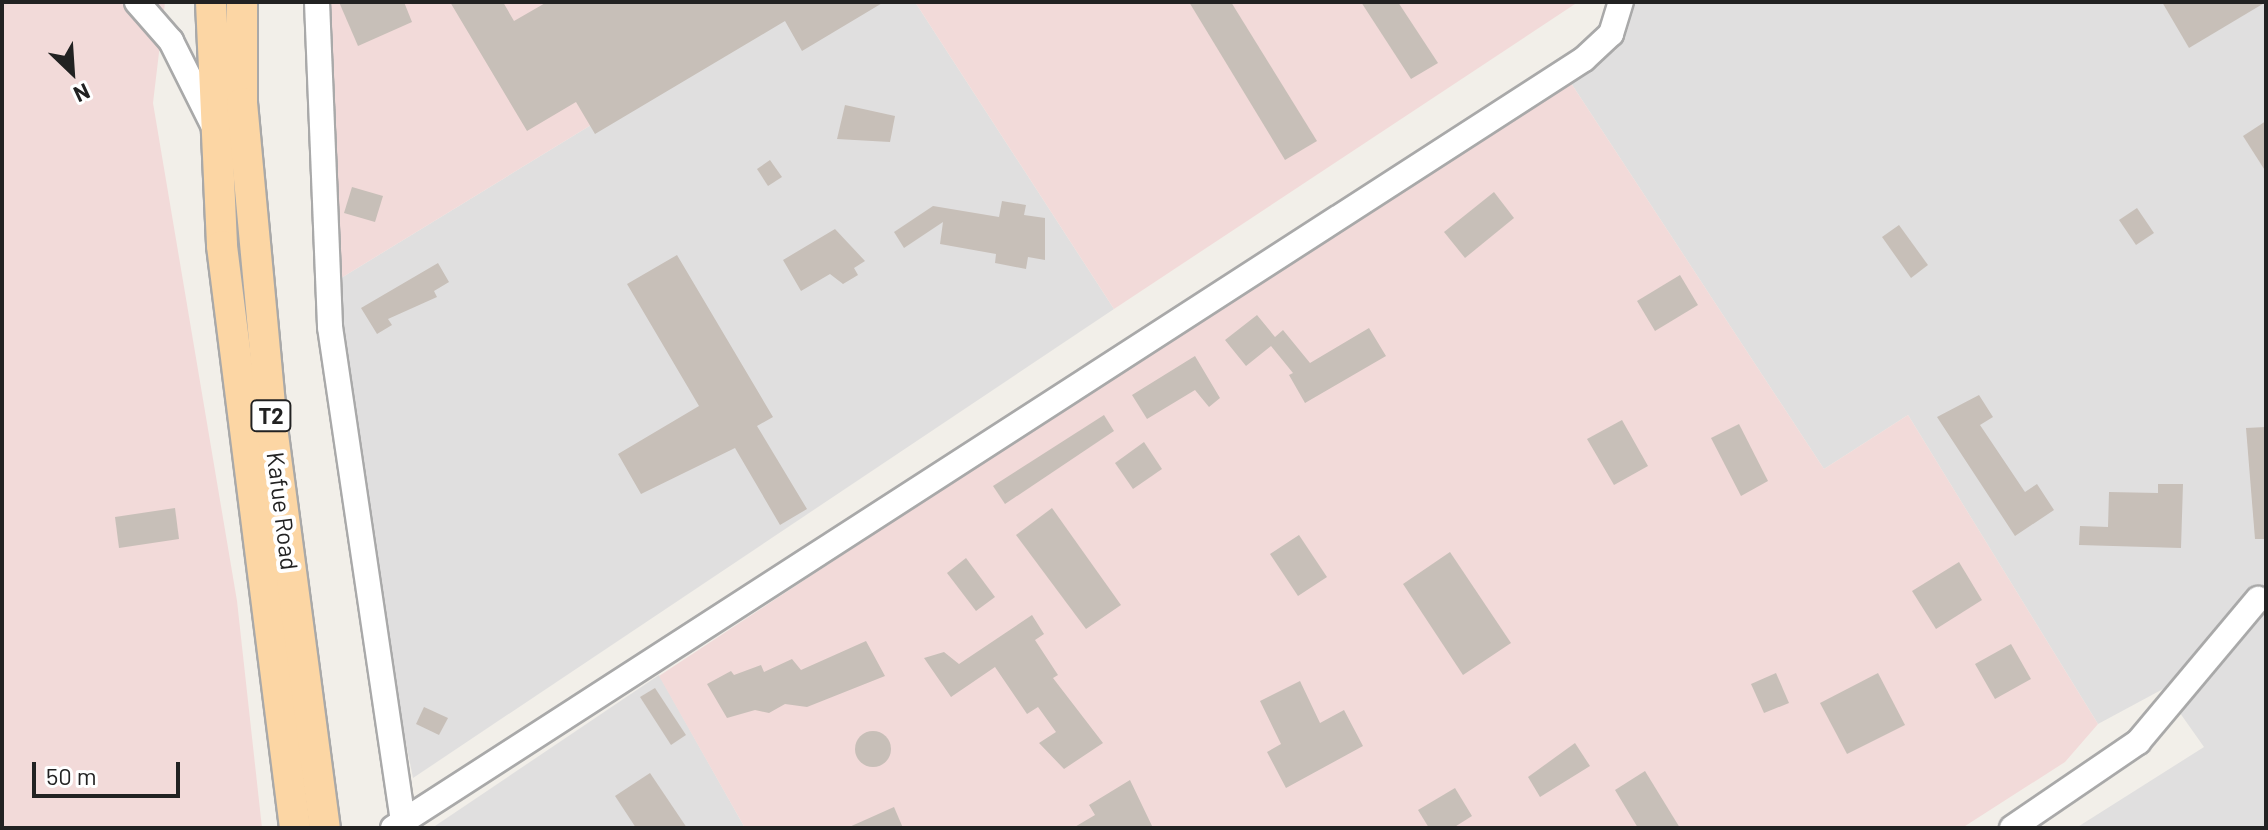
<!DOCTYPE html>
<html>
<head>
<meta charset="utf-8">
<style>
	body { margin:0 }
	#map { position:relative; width:2268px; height:830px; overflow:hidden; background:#f2efe9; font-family:Barlow,sans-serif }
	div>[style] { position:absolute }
	.residential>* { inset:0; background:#e0dfdf }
	.commercial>* { inset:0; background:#f2dad9 }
	.building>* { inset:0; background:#c7bfb8 }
	.round { border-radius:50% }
	.roads { filter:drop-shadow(2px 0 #a9a9a9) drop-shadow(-2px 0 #a9a9a9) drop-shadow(0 2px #a9a9a9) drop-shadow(0 -2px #a9a9a9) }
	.minor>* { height:24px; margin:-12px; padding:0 12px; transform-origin:12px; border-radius:12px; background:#fff }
	.major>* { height:30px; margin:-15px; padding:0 15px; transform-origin:15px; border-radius:15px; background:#fcd6a4 }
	span { translate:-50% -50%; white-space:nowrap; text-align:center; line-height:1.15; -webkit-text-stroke:8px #fff; paint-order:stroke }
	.shield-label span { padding:2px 6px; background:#fff; border:2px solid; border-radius:6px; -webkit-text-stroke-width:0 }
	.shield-label { font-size:22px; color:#222; font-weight:700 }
	.street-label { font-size:24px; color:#222 }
	.frame { position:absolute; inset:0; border:4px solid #222; pointer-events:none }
	.north { position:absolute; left:32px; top:32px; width:80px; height:80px; -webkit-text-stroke:6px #fff; paint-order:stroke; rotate:155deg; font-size:22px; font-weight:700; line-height:32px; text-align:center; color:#222 }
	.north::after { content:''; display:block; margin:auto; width:28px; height:36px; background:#222; clip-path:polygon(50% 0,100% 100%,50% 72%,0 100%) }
	.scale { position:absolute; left:32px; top:762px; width:148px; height:36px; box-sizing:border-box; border:4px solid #222; border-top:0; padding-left:10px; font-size:24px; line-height:28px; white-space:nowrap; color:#222; -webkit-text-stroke:6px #fff; paint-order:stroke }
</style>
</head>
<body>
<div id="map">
	<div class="residential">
		<i style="clip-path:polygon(792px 2px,915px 2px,1114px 309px,413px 778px,315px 294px)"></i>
		<i style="clip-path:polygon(1622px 2px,2266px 2px,2266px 828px,2076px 828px,2204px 747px,2163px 689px,2098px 724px,1908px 415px,1824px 469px,1567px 77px,1616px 50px)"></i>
		<i style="clip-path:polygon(659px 675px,745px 828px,432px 828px)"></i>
	</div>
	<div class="commercial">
		<i style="clip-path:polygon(2px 2px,165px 2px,153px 103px,237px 601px,262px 828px,2px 828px)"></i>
		<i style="clip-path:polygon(325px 2px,792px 2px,315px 294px)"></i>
		<i style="clip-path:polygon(915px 2px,1578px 2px,1114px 309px)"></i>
		<i style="clip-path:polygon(1567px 77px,1824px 469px,1908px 415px,2098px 724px,2065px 762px,1962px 828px,745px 828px,659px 676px)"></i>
	</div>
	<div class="building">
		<i style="clip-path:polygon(339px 2px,404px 2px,412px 22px,358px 46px)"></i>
		<i style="clip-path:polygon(450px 2px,503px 2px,514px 21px,547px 2px,884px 2px,802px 51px,785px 21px,595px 134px,576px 102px,527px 131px)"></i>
		<i style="clip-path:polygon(1189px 2px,1231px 2px,1317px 141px,1285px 160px)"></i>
		<i style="clip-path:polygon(1361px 2px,1398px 2px,1438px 63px,1411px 79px)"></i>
		<i style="clip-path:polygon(2162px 2px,2266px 2px,2189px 48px)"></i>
		<i style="clip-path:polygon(845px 105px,895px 116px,890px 142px,837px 139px)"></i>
		<i style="clip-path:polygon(2266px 121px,2266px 172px,2243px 136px)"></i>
		<i style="clip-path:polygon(770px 160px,782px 177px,768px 186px,757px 169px)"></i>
		<i style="clip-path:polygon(352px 187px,383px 196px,375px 222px,344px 213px)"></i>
		<i style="clip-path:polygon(1494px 192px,1514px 218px,1465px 258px,1444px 232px)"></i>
		<i style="clip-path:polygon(1002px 201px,1026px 205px,1024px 215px,1045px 218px,1045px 260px,1028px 257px,1026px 269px,995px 263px,996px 254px,940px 244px,943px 222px,904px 248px,894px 232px,933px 206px,999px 217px)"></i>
		<i style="clip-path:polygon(2137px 208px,2154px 233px,2136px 245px,2119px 220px)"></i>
		<i style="clip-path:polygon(1899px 225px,1928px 265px,1911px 278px,1882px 237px)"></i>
		<i style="clip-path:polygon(835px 229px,865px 261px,854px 268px,858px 275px,843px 284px,830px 274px,801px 291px,783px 260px)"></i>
		<i style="clip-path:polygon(677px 255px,773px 417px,757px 426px,807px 509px,780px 525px,735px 448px,641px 494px,618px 454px,699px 406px,627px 284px)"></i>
		<i style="clip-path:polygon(438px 263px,449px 282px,434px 291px,437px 297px,388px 319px,392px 325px,377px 334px,361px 308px)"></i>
		<i style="clip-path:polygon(1680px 275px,1698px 305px,1655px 331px,1637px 301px)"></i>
		<i style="clip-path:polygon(1257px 315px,1275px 337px,1283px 330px,1310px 363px,1369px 328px,1386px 356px,1305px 403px,1289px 375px,1293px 373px,1271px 346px,1246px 366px,1225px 340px)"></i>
		<i style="clip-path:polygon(1195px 356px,1220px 398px,1209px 407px,1195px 390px,1147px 419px,1132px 395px)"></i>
		<i style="clip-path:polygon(1979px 395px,1993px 417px,1980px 425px,2025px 492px,2037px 484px,2054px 510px,2015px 536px,1937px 417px)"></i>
		<i style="clip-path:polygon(1104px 415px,1114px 431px,1005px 504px,993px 486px)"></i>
		<i style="clip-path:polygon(1622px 420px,1648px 466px,1614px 485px,1587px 439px)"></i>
		<i style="clip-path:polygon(1739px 424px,1768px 481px,1741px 496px,1711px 438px)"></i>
		<i style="clip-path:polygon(2266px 427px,2266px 539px,2255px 539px,2246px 428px)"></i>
		<i style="clip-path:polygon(1144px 442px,1162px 469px,1133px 489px,1115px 463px)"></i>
		<i style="clip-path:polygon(2158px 484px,2183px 484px,2181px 548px,2079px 545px,2080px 526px,2108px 527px,2109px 492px,2158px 493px)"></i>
		<i style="clip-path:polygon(175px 508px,179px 539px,119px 548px,115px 517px)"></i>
		<i style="clip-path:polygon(1052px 508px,1121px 605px,1086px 629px,1016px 535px)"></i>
		<i style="clip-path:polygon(1299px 535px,1327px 577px,1298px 596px,1270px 554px)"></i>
		<i style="clip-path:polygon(1450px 552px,1511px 643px,1463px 675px,1403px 584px)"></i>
		<i style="clip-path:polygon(966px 558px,995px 597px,976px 611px,947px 573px)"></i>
		<i style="clip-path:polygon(1959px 562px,1982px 600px,1936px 629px,1912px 591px)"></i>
		<i style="clip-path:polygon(1032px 615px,1044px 634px,1035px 640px,1058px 675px,1053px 678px,1103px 743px,1064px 769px,1039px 743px,1056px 732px,1038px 707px,1027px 714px,995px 667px,951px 697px,924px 658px,944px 652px,959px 664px)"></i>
		<i style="clip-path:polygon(866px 641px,885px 676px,807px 707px,785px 704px,769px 713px,755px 710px,727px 718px,707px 684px,731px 671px,734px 675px,761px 665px,764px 672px,792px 659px,801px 670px)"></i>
		<i style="clip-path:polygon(2011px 644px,2031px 679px,1995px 699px,1975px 664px)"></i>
		<i style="clip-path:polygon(1776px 673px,1789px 703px,1764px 713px,1751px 684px)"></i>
		<i style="clip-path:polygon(1878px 673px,1905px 725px,1847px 754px,1820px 703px)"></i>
		<i style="clip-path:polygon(1300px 681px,1320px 723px,1344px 710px,1363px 746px,1286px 788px,1267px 752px,1281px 744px,1260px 701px)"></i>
		<i style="clip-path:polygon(655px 688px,686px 735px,671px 745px,640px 697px)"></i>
		<i style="clip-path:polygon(424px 707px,448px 718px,439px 735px,416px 724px)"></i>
		<i class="round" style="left:855px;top:731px;width:36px;height:36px"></i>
		<i style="clip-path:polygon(1575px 743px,1590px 766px,1540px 797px,1528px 777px)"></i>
		<i style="clip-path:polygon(1645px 771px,1680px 828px,1638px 828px,1615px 790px)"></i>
		<i style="clip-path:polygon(650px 773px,687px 828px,636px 828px,615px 796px)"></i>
		<i style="clip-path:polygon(1130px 780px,1153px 828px,1073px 828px,1095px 815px,1089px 805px)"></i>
		<i style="clip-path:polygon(1455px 788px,1472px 816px,1453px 828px,1429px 828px,1418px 810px)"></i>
		<i style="clip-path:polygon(894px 807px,903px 828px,847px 828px)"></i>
	</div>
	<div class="roads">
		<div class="minor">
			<i style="left:137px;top:2px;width:52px;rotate:48.9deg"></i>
			<i style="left:171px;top:41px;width:96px;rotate:63.4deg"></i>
			<i style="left:317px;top:2px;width:325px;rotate:87.7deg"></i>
			<i style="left:330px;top:327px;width:506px;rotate:81.6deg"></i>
			<i style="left:393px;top:828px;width:1418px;rotate:-32.85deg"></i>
			<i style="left:1584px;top:59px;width:37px;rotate:-43deg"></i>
			<i style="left:1611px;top:34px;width:34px;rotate:-73deg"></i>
			<i style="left:2012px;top:828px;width:153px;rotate:-34.3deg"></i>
			<i style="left:2138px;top:742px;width:187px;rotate:-50deg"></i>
		</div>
		<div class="major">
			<i style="left:211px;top:2px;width:244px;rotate:87.4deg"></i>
			<i style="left:222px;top:246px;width:587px;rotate:82.85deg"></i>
			<i style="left:242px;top:2px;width:101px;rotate:90deg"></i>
			<i style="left:242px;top:103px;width:325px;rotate:84.7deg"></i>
			<i style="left:272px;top:427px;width:404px;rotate:82.5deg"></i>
		</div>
	</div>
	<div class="shield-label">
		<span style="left:271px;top:416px">T2</span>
	</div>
	<div class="street-label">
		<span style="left:283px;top:511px;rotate:83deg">Kafue Road</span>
	</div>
	<div class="frame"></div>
	<div class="north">N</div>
	<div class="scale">50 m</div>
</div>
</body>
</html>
